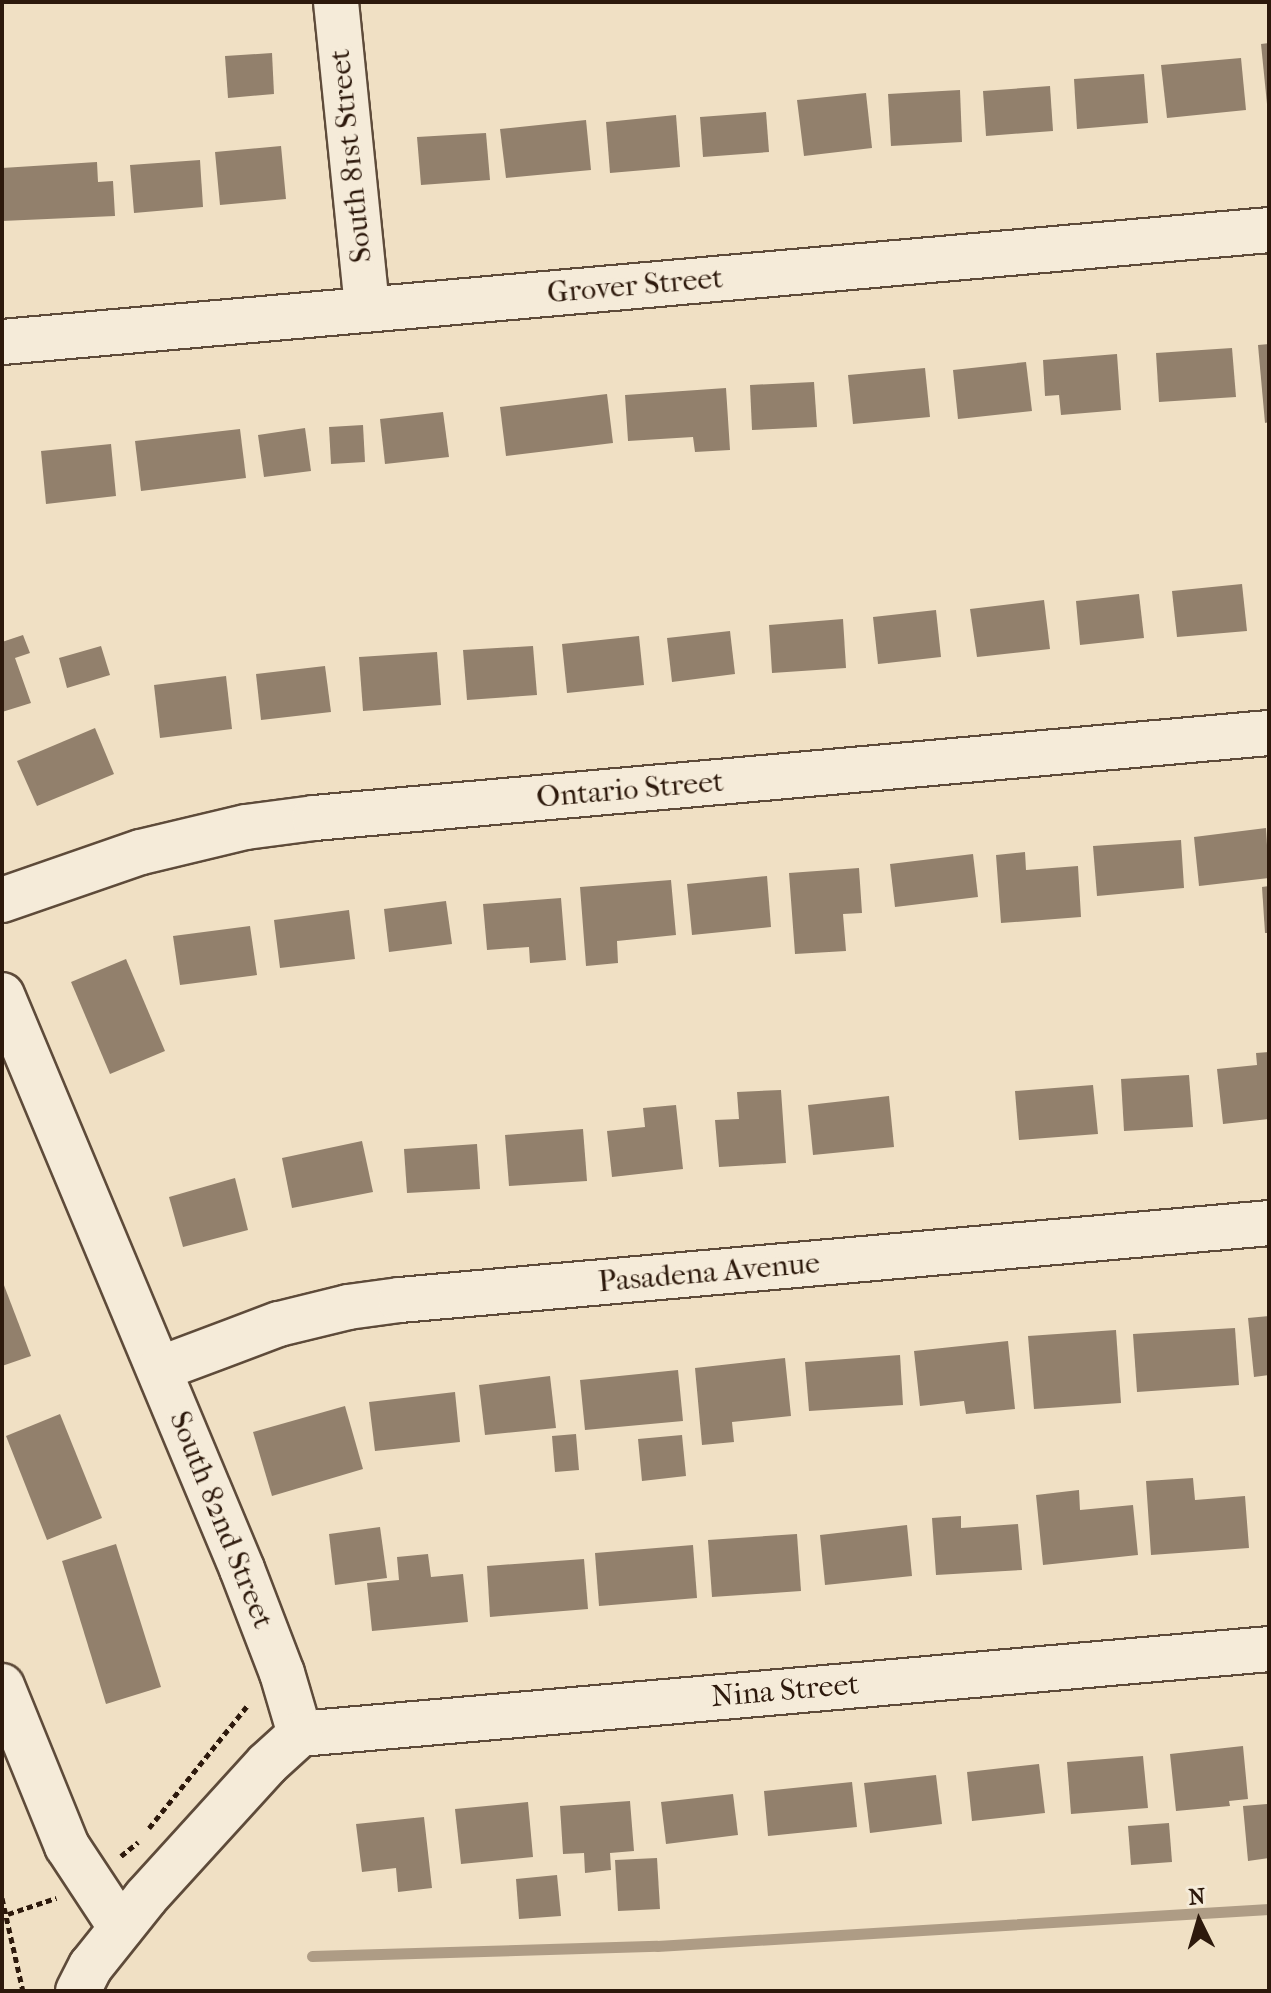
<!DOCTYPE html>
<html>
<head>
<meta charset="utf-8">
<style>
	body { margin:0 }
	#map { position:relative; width:1271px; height:1993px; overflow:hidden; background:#f0e0c4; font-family:"IM FELL French Canon",serif }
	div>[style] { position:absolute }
	.stream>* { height:11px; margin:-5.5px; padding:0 5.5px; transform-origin:5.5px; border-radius:5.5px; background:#ae9c85 }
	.building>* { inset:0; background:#92806c }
	.path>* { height:5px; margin-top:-2.5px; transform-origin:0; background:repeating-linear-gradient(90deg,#2d190c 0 6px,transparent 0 10px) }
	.roads { filter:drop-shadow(2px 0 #5e4b3a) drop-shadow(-2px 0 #5e4b3a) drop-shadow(0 2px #5e4b3a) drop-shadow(0 -2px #5e4b3a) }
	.minor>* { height:44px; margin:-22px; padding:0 22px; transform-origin:22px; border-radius:22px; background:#f5ebd9 }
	span { translate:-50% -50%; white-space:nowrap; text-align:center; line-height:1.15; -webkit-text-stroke:7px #f5ebd9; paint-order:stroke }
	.street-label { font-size:30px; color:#2d190c }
	.frame { position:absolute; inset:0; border:4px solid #2d190c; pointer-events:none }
	.north { position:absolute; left:1159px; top:1881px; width:80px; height:80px; -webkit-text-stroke:6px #f5ebd9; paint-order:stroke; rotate:355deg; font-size:22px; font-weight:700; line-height:32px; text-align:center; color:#2d190c }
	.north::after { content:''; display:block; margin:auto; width:28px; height:36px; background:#2d190c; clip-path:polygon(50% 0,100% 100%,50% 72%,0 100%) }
</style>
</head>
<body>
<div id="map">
	<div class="stream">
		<i style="left:312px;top:1956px;width:345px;rotate:-1.7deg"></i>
		<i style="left:657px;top:1946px;width:613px;rotate:-3.46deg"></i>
	</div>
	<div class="building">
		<i style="clip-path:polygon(1269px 43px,1269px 104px,1267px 104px,1261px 44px)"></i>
		<i style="clip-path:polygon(272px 53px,274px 94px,228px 98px,225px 56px)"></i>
		<i style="clip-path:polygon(1241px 58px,1246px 110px,1167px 118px,1161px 65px)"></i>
		<i style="clip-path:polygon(1144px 74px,1148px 123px,1077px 129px,1074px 79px)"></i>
		<i style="clip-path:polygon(1050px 86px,1053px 131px,986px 136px,983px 91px)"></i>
		<i style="clip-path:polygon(960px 90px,962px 142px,891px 146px,888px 94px)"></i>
		<i style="clip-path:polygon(866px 93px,872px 148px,804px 156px,797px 100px)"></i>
		<i style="clip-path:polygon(766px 112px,769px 152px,703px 157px,700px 117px)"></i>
		<i style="clip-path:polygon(676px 115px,680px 167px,610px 173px,606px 122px)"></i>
		<i style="clip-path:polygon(586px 120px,591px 170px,506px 178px,500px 129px)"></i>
		<i style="clip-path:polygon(486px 133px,490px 180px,421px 185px,417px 137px)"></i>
		<i style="clip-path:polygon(281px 146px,286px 199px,220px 205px,215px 152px)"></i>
		<i style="clip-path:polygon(200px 160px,203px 207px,134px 213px,130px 165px)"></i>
		<i style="clip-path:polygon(97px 162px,98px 182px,113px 181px,115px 216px,2px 221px,2px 168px)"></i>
		<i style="clip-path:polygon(1269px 344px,1269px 422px,1265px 423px,1258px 345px)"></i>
		<i style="clip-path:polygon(1232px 348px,1236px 397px,1159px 402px,1156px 353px)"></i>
		<i style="clip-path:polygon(1117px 354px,1121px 410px,1061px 415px,1059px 395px,1045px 396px,1043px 360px)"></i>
		<i style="clip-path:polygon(1026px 362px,1032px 411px,958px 419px,953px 370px)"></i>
		<i style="clip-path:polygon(925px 368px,930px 417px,853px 424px,848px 375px)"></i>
		<i style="clip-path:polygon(814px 382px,817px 427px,752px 430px,750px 385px)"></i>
		<i style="clip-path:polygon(726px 388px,730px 450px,695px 452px,693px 437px,628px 441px,625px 395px)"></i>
		<i style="clip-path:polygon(607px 394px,613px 443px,506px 456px,500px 407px)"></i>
		<i style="clip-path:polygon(443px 412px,449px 457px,385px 464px,380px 419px)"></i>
		<i style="clip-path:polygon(363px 425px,365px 462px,331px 464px,329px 427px)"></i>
		<i style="clip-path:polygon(305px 428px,311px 471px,264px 477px,258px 435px)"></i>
		<i style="clip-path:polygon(240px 429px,246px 478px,141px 491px,135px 441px)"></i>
		<i style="clip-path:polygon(111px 444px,116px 496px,46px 504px,41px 451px)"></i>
		<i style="clip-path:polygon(1242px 584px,1247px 631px,1177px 637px,1172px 591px)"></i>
		<i style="clip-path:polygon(1139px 594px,1144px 638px,1080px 645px,1076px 601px)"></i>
		<i style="clip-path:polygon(1044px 600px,1050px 649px,977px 657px,970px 609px)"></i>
		<i style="clip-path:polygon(936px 610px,941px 657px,878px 664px,873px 617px)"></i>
		<i style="clip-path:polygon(843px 619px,846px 668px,772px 673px,769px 625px)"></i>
		<i style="clip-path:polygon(730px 631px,735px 674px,672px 682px,667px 638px)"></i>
		<i style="clip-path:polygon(23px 635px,30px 653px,15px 658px,31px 703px,2px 712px,2px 642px)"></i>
		<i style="clip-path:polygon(639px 636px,644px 685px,567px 693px,562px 644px)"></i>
		<i style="clip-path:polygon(101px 646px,110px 675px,67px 688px,59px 658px)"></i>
		<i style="clip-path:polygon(533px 646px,537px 695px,467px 700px,463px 650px)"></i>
		<i style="clip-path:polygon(437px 652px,441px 705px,363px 711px,359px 657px)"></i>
		<i style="clip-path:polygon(325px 666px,331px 712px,261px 720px,256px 674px)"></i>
		<i style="clip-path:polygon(226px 676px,232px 729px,160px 738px,154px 685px)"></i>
		<i style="clip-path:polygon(95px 728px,114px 774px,37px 806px,17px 761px)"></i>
		<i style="clip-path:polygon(1266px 828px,1269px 878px,1199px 886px,1194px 837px)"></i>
		<i style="clip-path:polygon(1181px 840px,1184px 888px,1097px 896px,1093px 846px)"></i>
		<i style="clip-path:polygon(1025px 852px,1026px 870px,1078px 866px,1081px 917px,1001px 923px,996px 855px)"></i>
		<i style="clip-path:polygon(973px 854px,978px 897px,895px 907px,890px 864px)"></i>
		<i style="clip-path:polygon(859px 868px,862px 913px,843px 914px,846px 951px,795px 954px,789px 873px)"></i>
		<i style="clip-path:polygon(767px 876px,771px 927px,692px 935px,687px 884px)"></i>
		<i style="clip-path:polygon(671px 880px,676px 935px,617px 941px,618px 963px,586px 966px,580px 887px)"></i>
		<i style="clip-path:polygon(1269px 886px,1269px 933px,1265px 933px,1262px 887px)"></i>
		<i style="clip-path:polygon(561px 898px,566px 960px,530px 963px,529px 947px,487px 950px,483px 904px)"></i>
		<i style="clip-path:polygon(446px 901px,452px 944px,389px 952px,384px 909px)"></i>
		<i style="clip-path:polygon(349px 910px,355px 959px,280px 968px,274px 920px)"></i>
		<i style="clip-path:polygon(250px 926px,257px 975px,180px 985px,173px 936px)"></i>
		<i style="clip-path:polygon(126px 959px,165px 1051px,110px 1074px,71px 982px)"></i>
		<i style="clip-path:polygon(1269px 1052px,1269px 1119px,1223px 1124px,1217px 1069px,1257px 1065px,1256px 1053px)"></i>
		<i style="clip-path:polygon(1189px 1075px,1193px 1127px,1124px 1131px,1121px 1079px)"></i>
		<i style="clip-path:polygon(1093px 1085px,1098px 1134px,1019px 1140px,1015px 1091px)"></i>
		<i style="clip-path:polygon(781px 1090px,786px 1163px,719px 1167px,715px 1120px,739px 1119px,737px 1092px)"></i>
		<i style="clip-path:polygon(889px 1096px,894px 1147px,813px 1155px,808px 1105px)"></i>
		<i style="clip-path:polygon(676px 1105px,683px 1169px,612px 1177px,607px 1131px,645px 1127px,643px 1108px)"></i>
		<i style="clip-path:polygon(583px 1129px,587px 1181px,509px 1186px,505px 1135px)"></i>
		<i style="clip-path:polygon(362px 1141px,373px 1192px,292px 1208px,282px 1158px)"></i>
		<i style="clip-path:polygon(477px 1144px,480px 1189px,407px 1193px,404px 1149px)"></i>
		<i style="clip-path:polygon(235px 1178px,248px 1230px,183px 1247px,169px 1197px)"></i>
		<i style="clip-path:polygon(2px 1280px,31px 1356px,2px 1366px)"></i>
		<i style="clip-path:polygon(1269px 1316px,1269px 1375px,1254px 1377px,1248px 1318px)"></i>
		<i style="clip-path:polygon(1235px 1328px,1239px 1385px,1137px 1392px,1133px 1334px)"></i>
		<i style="clip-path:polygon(1116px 1330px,1121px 1403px,1034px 1409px,1028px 1336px)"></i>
		<i style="clip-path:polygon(1008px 1341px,1015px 1409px,966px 1414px,964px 1401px,920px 1406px,914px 1351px)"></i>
		<i style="clip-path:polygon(900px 1355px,903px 1405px,809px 1411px,805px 1362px)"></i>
		<i style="clip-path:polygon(785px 1358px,791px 1416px,732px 1422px,734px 1442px,702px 1445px,695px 1368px)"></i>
		<i style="clip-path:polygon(678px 1370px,683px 1421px,585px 1430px,580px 1380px)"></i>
		<i style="clip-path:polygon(550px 1376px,556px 1428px,485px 1435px,479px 1385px)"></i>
		<i style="clip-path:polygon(455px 1392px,460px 1442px,375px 1451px,369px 1402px)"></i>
		<i style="clip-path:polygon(345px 1406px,363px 1469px,272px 1496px,253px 1432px)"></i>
		<i style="clip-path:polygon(60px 1414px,102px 1518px,47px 1540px,6px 1436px)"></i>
		<i style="clip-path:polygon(576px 1434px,579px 1470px,555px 1472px,552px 1436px)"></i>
		<i style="clip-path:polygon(682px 1435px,686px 1476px,642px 1481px,638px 1439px)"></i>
		<i style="clip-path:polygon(1193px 1478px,1195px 1500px,1245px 1496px,1249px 1548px,1151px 1555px,1146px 1481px)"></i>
		<i style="clip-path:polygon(1079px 1490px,1080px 1510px,1133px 1505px,1138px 1555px,1043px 1565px,1036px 1495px)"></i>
		<i style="clip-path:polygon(961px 1516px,961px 1528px,1018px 1524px,1022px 1570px,936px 1575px,932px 1518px)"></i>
		<i style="clip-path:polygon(907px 1525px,912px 1576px,825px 1585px,820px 1535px)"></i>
		<i style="clip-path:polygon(380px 1527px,387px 1578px,335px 1585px,329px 1534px)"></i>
		<i style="clip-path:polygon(797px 1534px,801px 1591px,712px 1597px,708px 1540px)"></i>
		<i style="clip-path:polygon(116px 1544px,161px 1687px,106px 1704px,62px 1561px)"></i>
		<i style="clip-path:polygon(693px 1545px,697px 1598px,599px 1606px,595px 1553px)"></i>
		<i style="clip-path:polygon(428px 1554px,431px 1577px,463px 1574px,468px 1622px,372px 1631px,367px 1583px,399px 1580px,397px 1557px)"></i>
		<i style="clip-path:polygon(584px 1559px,588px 1609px,490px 1617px,487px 1566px)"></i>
		<i style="clip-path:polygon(1243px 1746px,1248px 1799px,1229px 1801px,1230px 1806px,1176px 1811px,1170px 1754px)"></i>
		<i style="clip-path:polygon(1143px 1756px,1148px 1808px,1071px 1814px,1067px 1762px)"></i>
		<i style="clip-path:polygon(1039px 1764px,1045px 1813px,972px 1821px,967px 1772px)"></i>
		<i style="clip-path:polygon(936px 1775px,942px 1824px,870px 1833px,864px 1783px)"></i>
		<i style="clip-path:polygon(852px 1782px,857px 1827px,768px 1836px,764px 1791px)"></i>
		<i style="clip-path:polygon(733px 1794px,738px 1835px,666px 1844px,661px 1802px)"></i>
		<i style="clip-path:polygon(630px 1801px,634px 1851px,610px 1853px,611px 1870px,585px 1873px,584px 1853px,563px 1854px,560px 1806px)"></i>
		<i style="clip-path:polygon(528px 1802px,533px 1857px,461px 1864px,455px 1809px)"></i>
		<i style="clip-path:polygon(1267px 1804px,1269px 1858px,1248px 1861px,1243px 1806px)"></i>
		<i style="clip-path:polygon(424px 1817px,432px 1888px,398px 1892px,396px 1868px,362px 1872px,356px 1824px)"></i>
		<i style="clip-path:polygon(1169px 1823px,1172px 1862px,1131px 1865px,1128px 1826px)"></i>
		<i style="clip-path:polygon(657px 1858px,660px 1909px,618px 1911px,615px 1860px)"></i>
		<i style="clip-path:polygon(557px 1875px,561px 1916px,519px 1919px,516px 1879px)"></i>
	</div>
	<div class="path">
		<i style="left:149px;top:1828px;width:156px;rotate:-51.2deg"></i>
		<i style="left:121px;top:1856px;width:22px;rotate:-39deg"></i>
		<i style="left:2px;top:1898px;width:95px;rotate:77.3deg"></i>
		<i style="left:8px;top:1914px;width:51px;rotate:-18.4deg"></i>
	</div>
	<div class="roads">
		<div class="minor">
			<i style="left:336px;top:2px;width:309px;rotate:84.2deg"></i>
			<i style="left:2px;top:342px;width:1272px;rotate:-5.05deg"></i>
			<i style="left:2px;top:900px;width:147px;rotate:-19.1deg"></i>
			<i style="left:141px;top:852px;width:108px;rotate:-13.4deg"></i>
			<i style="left:246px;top:827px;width:69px;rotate:-7.5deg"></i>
			<i style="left:314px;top:818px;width:959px;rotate:-5.09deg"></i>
			<i style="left:2px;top:995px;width:622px;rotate:67.31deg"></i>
			<i style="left:242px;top:1569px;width:111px;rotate:69deg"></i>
			<i style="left:282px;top:1673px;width:64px;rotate:73.6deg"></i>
			<i style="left:159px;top:1369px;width:128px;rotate:-20.6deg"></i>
			<i style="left:279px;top:1324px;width:71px;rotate:-13.8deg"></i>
			<i style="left:348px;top:1307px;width:52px;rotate:-7.7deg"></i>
			<i style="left:400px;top:1300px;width:872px;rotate:-5.06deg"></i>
			<i style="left:2px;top:1686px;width:173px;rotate:67.9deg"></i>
			<i style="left:67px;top:1846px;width:98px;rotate:56.6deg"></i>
			<i style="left:300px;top:1734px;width:973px;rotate:-5.01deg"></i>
			<i style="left:78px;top:1991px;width:28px;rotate:-63deg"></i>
			<i style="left:91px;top:1966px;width:88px;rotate:-51.4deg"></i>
			<i style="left:146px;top:1897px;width:180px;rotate:-47.7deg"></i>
			<i style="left:267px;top:1764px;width:45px;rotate:-42.3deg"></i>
		</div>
	</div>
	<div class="street-label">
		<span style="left:351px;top:156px;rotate:-96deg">South 81st Street</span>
		<span style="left:635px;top:286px;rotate:-5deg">Grover Street</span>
		<span style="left:630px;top:790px;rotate:-5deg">Ontario Street</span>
		<span style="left:709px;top:1273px;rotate:-5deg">Pasadena Avenue</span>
		<span style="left:221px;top:1520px;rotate:68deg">South 82nd Street</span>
		<span style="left:785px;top:1691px;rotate:-5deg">Nina Street</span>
	</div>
	<div class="frame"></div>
	<div class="north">N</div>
</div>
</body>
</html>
